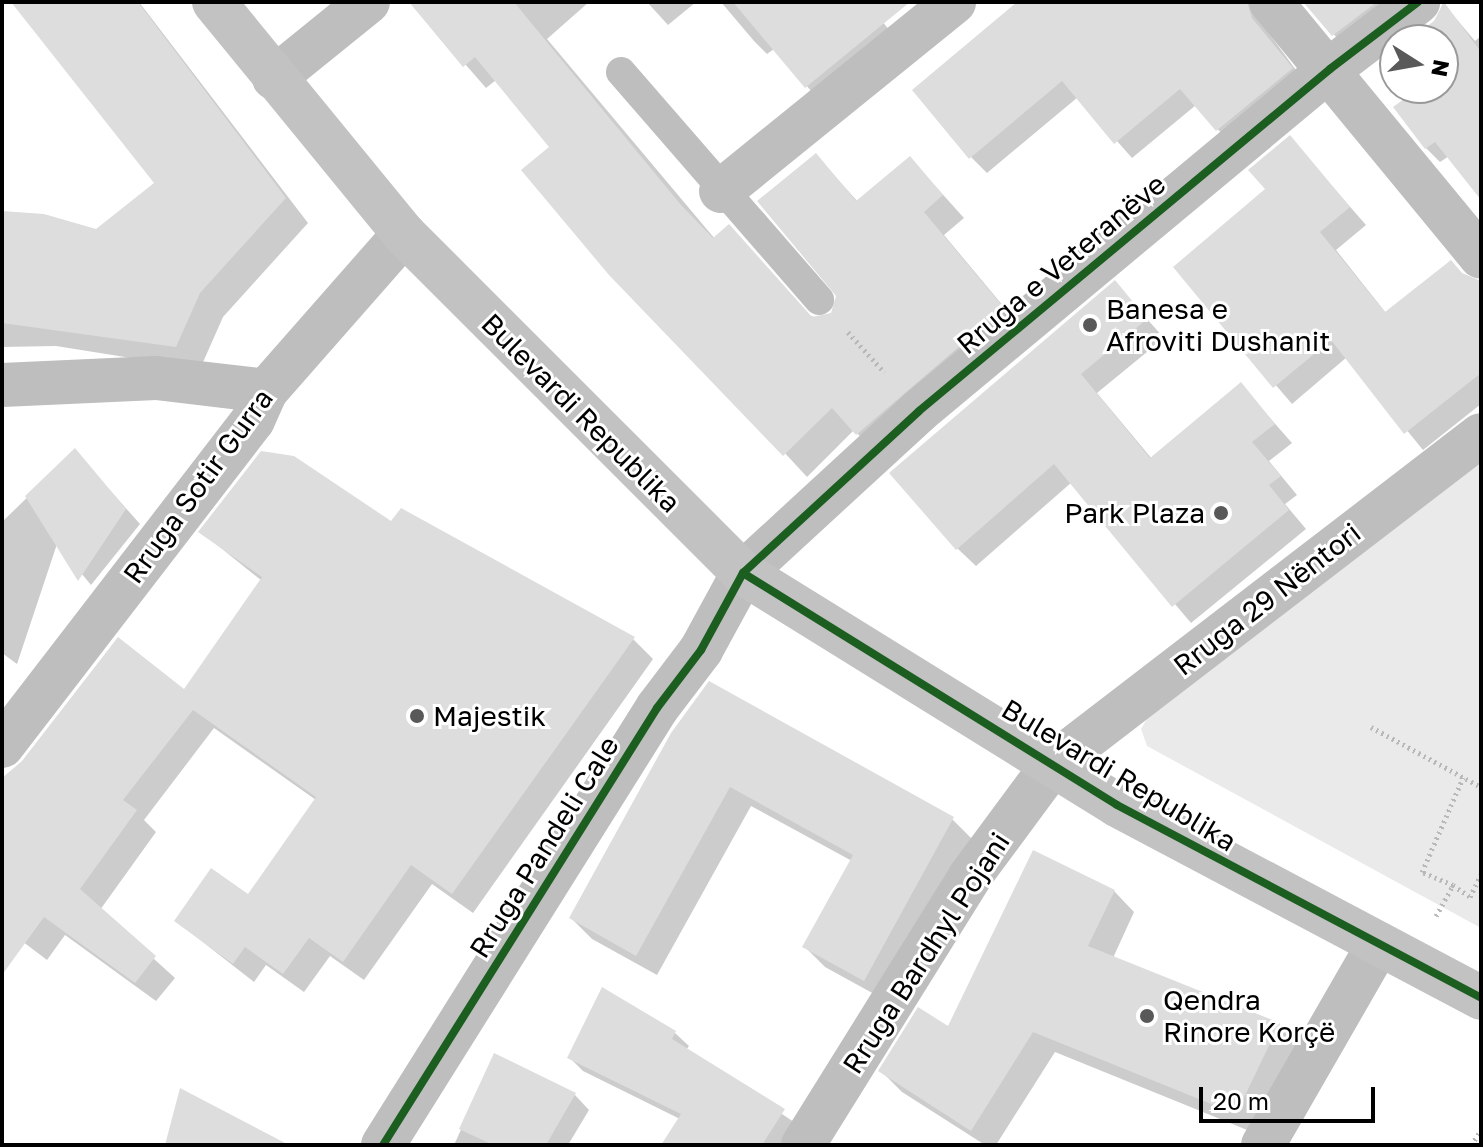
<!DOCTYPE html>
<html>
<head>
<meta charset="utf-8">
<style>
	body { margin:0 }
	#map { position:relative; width:1483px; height:1147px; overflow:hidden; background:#fff; font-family:"Golos Text",sans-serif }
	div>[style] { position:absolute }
	.green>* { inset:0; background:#eaeaea }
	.shadow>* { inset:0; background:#0003 }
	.building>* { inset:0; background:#ddd }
	.path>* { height:5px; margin-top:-2.5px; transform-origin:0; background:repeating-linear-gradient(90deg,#b8b8b8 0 2px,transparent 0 6px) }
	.lane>* { height:30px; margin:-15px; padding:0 15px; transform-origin:15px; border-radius:15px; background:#bebebe }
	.street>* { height:44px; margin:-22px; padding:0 22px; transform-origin:22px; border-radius:22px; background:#bebebe }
	.secondary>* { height:44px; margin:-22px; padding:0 22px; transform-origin:22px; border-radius:22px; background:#c2c2c2 }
	.cycleway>* { height:8px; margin:-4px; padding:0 4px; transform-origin:4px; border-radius:4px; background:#1b5e20 }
	.dots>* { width:22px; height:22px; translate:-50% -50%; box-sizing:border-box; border:4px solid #fff; border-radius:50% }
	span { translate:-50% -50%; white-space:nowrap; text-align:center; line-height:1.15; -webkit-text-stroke:6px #fff; paint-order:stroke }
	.street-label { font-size:28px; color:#000 }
	.poi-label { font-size:28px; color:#000 }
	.left { translate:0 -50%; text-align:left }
	.right { translate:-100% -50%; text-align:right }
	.frame { position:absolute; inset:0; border:4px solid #000; pointer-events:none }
	.north { position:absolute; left:1379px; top:24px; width:80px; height:80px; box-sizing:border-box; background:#fff; border:2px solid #999; border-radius:50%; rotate:101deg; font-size:22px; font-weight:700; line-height:32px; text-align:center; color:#000 }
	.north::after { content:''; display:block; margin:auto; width:28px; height:36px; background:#595959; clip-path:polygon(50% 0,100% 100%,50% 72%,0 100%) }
	.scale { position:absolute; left:1199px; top:1087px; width:176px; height:36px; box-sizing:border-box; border:4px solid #000; border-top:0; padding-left:10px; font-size:24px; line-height:28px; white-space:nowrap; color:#000; -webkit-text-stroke:6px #fff; paint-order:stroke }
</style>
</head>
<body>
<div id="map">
	<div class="green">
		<i style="clip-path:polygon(1481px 458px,1481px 928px,1147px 746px,1141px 729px,1148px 717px)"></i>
	</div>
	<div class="shadow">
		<i style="clip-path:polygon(14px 2px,139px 2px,308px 223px,223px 317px,200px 369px,56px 346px,2px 347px,2px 215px,97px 231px,157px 183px)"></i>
		<i style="clip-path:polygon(411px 2px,589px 2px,547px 39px,715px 239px,808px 315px,824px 320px,838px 306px,816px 155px,858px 202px,910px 158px,964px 218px,944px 235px,1024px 331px,879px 456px,854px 430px,807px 477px,524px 170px,552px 147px,496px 80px,486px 88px)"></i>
		<i style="clip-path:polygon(647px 2px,696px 2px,668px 25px)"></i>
		<i style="clip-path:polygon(721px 2px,866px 2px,896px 38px,820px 101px,774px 49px,767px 54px,754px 41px)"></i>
		<i style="clip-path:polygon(1050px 2px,1270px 2px,1262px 24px,1307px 85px,1233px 146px,1196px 105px,1132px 158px,1078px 97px,987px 173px,971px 157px)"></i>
		<i style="clip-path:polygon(1304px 2px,1413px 2px,1349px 51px)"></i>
		<i style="clip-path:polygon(1443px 3px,1475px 41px,1481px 36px,1481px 197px,1449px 156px,1440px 162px,1426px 148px,1396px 107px,1411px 96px,1405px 88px,1443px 88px,1443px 40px,1413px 40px,1435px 23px)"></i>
		<i style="clip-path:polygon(1290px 138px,1366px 225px,1336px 250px,1386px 313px,1481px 300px,1481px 404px,1423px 450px,1347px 357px,1292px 404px,1176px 268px,1268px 190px)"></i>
		<i style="clip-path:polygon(1115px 283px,1164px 338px,1097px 393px,1152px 459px,1241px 385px,1292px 443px,1269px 461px,1297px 495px,1285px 504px,1306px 529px,1191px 623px,1072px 482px,976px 566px,957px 548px)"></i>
		<i style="clip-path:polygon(75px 451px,140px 524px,91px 585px,57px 544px,17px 664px,2px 653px,2px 522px)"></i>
		<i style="clip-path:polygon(391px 524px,633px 639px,653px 659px,473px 913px,432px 884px,364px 980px,330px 956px,304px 992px,266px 965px,254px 982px,176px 921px,248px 897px,316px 800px,214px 728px,144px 820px,156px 832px,100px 910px,175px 978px,156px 1001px,65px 935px,47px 960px,2px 926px,2px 787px,184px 692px,262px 581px,201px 532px)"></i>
		<i style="clip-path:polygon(673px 734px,952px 819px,973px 840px,885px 1000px,825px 967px,805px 947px,852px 861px,751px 806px,657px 975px,592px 939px,571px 918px)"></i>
		<i style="clip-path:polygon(1114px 891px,1134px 912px,1113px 958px,1279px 1024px,1300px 1045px,1257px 1134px,1055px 1052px,996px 1145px,985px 1145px,902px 1092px,881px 1071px,949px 1029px)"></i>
		<i style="clip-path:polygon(675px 1033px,689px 1046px,686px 1050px,797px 1124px,783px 1145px,663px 1145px,680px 1119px,583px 1071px,569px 1057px)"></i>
		<i style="clip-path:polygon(495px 1055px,575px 1095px,589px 1110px,568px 1145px,454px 1145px)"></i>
	</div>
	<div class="building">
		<i style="clip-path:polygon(11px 2px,138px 2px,286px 198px,200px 293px,176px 347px,2px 323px,2px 211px,44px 214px,96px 229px,154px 183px)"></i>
		<i style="clip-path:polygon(409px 2px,514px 2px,681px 205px,713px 238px,729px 224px,812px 317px,831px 313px,836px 296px,757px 201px,816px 153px,856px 201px,910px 156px,943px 195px,924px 212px,1004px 308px,856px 435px,832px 408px,783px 456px,609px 275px,521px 170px,549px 147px,475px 57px,463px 67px)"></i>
		<i style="clip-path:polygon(733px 2px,910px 2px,805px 88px)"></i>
		<i style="clip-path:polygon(1017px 2px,1247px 2px,1252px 18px,1293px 68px,1216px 131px,1180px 89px,1114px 144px,1062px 81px,969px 159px,912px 90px)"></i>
		<i style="clip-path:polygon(1303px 2px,1377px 2px,1332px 36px)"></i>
		<i style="clip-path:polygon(1444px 2px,1481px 52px,1481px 200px,1435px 142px,1425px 149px,1393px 107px,1408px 96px,1403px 88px,1443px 88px,1443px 40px,1409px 40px,1434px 21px)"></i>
		<i style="clip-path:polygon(1395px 51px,1395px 77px,1383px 60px)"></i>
		<i style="clip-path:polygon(1290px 135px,1350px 207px,1320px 232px,1385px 312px,1451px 260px,1462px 273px,1481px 281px,1481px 373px,1404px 434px,1331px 340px,1273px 388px,1173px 267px,1265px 189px,1248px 170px)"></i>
		<i style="clip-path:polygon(1115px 280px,1147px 319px,1081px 374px,1150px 458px,1241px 382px,1275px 424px,1252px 442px,1281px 476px,1269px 485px,1289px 510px,1172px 607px,1054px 464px,956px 550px,889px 473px)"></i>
		<i style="clip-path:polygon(75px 448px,126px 509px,78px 581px,25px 496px)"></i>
		<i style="clip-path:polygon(261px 451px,294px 456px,391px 521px,401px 508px,635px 637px,452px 894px,411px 865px,343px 962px,309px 938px,283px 974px,245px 947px,233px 964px,174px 921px,211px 868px,248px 894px,316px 797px,193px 710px,123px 800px,137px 810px,80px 889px,156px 956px,135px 983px,44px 917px,2px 975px,2px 778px,22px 761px,118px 637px,184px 689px,262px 577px,198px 532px)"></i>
		<i style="clip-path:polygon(709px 681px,954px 817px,864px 981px,802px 947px,853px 855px,730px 787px,636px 956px,569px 918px,671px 733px)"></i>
		<i style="clip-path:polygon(1033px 850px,1115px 890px,1088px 946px,1280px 1023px,1236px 1114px,1033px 1032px,971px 1131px,878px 1071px,918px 1007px,948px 1026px)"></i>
		<i style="clip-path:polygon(602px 987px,676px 1031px,672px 1039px,785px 1109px,762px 1145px,661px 1145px,681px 1114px,567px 1058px)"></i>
		<i style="clip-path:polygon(494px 1053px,576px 1093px,546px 1145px,493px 1145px,459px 1129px)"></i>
		<i style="clip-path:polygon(180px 1088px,289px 1145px,165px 1145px)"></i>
	</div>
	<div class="path">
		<i style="left:848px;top:332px;width:54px;rotate:48deg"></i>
		<i style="left:1371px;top:727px;width:125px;rotate:28.6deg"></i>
		<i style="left:1453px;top:885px;width:21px;rotate:35deg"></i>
		<i style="left:1470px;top:897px;width:25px;rotate:-64deg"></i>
		<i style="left:1436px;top:916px;width:35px;rotate:-61deg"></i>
		<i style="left:1453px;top:885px;width:34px;rotate:-157deg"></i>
		<i style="left:1422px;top:872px;width:103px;rotate:-66.4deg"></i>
		<i style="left:1471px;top:1145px;width:18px;rotate:-56deg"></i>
	</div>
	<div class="lane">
		<i style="left:621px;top:72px;width:302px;rotate:49deg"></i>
	</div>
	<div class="street">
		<i style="left:1271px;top:2px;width:330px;rotate:50.5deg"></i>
		<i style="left:274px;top:78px;width:121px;rotate:-39deg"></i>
		<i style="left:721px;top:191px;width:300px;rotate:-39deg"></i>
		<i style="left:2px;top:385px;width:154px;rotate:-2.6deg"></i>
		<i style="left:156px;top:378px;width:111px;rotate:6.7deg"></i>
		<i style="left:2px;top:746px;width:411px;rotate:-52.4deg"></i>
		<i style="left:253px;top:420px;width:32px;rotate:-66deg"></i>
		<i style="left:266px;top:391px;width:209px;rotate:-48.7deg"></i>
		<i style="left:383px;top:1145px;width:516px;rotate:-57.91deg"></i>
		<i style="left:657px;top:708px;width:73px;rotate:-52.8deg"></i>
		<i style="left:701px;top:650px;width:88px;rotate:-61.4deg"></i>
		<i style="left:743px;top:573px;width:239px;rotate:-42.6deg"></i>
		<i style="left:919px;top:411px;width:535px;rotate:-39.76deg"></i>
		<i style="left:1330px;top:69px;width:111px;rotate:-37.3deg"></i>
		<i style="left:803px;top:1145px;width:318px;rotate:-58.1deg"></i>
		<i style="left:971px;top:875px;width:139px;rotate:-53.5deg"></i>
		<i style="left:1054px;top:763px;width:538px;rotate:-37.53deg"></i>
		<i style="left:1263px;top:1145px;width:228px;rotate:-60.1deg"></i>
	</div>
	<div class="secondary">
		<i style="left:214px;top:2px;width:300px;rotate:50.7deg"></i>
		<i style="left:404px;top:234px;width:479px;rotate:45deg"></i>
		<i style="left:743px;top:573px;width:440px;rotate:31.8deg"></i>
		<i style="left:1117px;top:805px;width:412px;rotate:27.9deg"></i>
	</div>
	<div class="cycleway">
		<i style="left:743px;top:573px;width:440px;rotate:31.8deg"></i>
		<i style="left:1117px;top:805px;width:412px;rotate:27.9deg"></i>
		<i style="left:383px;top:1145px;width:516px;rotate:-57.91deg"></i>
		<i style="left:657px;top:708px;width:73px;rotate:-52.8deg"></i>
		<i style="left:701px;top:650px;width:88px;rotate:-61.4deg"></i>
		<i style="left:743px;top:573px;width:239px;rotate:-42.6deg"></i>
		<i style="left:919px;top:411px;width:535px;rotate:-39.76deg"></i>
		<i style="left:1330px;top:69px;width:111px;rotate:-37.3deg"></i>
	</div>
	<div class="dots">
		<i style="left:1090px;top:325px;background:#595959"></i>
		<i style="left:1221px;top:513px;background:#595959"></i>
		<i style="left:417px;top:716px;background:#595959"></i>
		<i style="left:1147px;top:1016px;background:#595959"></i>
	</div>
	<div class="street-label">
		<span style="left:1061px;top:264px;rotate:-40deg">Rruga e Veteranëve</span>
		<span style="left:581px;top:413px;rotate:45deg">Bulevardi Republika</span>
		<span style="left:198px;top:486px;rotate:-54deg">Rruga Sotir Gurra</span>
		<span style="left:1267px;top:599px;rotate:-38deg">Rruga 29 Nëntori</span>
		<span style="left:1119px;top:775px;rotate:31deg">Bulevardi Republika</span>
		<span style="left:544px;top:847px;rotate:-58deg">Rruga Pandeli Cale</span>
		<span style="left:926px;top:953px;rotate:-57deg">Rruga Bardhyl Pojani</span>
	</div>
	<div class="poi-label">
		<span class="left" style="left:1106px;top:325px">Banesa e<br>Afroviti Dushanit</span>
		<span class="right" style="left:1205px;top:513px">Park Plaza</span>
		<span class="left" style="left:433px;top:716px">Majestik</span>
		<span class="left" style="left:1163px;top:1016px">Qendra<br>Rinore Korçë</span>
	</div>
	<div class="frame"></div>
	<div class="north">N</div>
	<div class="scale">20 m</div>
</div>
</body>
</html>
